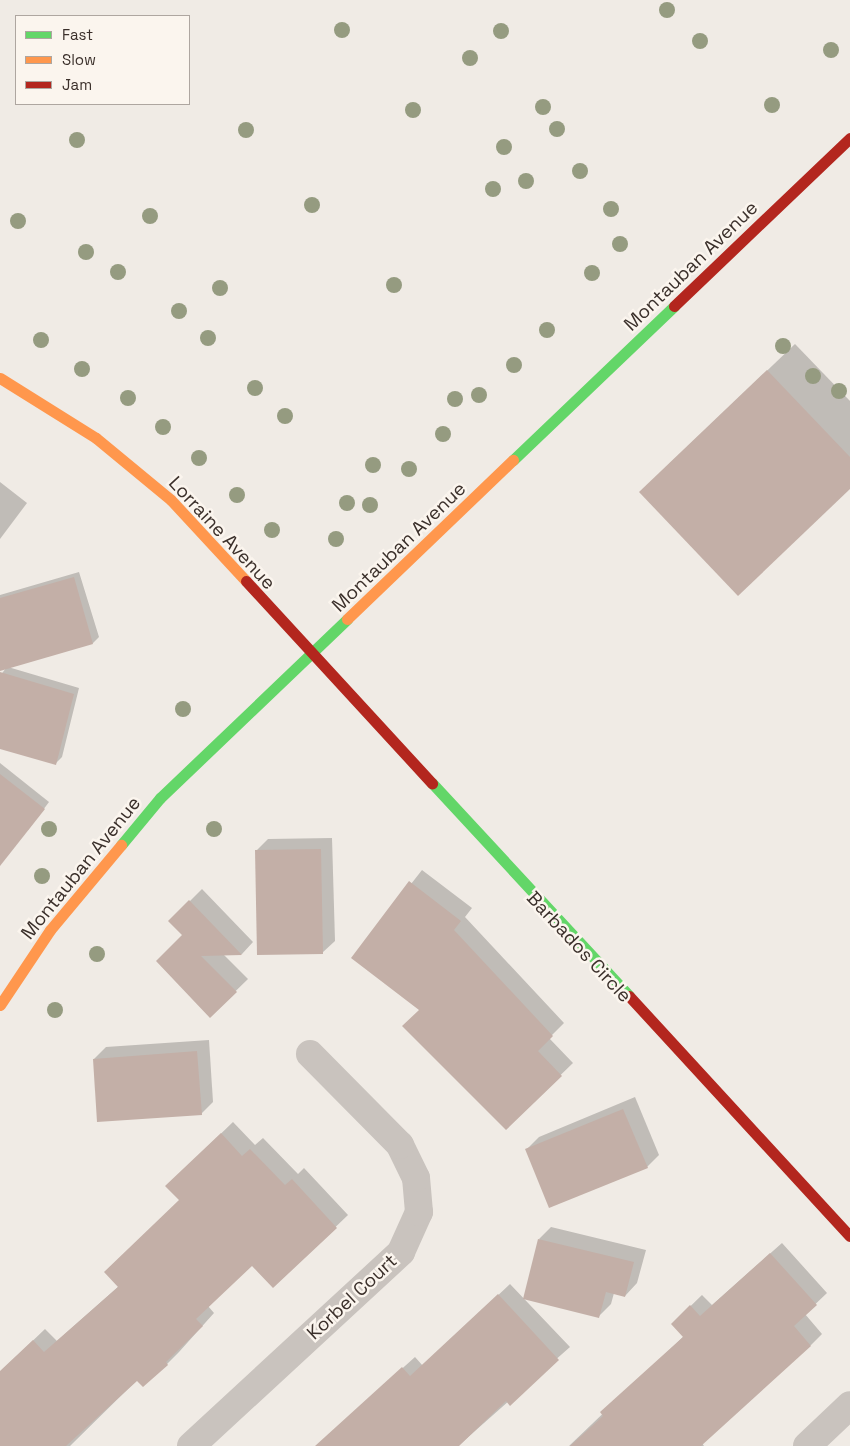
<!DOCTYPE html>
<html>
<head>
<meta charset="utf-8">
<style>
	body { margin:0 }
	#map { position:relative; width:850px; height:1446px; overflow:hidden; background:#f0ebe5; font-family:"Space Grotesk",sans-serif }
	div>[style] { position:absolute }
	.shadow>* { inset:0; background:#0003 }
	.building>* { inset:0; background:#c3afa7 }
	.street>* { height:28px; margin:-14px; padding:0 14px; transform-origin:14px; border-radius:14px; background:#c9c3be }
	.fast>* { height:11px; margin:-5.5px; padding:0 5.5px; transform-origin:5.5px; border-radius:5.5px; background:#63d668 }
	.slow>* { height:11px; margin:-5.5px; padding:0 5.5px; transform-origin:5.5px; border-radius:5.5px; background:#ff974d }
	.jam>* { height:11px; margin:-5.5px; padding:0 5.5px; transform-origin:5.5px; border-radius:5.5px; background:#b3261e }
	.trees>* { width:16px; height:16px; margin:-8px; border-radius:50%; background:#959b80 }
	span { translate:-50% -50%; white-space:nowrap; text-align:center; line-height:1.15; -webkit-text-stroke:5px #fbf5ee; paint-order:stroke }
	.street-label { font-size:19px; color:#3b302b }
	.legend { position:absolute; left:15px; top:15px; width:175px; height:90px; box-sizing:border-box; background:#fbf5ee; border:1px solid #aea6a0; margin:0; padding:6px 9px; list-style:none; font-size:15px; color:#3b302b }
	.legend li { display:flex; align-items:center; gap:10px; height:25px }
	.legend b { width:25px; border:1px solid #aea6a0 }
</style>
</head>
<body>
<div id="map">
	<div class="shadow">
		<i style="clip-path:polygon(795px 344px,850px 401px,850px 487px,668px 465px)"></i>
		<i style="clip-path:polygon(0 482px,27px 503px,0 539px)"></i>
		<i style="clip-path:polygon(79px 572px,99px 637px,93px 643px,8px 667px,79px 688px,62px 757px,56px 763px,0 748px,0 676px,6px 668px,0 649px,0 595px)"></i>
		<i style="clip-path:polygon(0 763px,49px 802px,28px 830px,0 818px)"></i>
		<i style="clip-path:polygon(332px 838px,335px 941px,322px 953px,256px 851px,268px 839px)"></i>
		<i style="clip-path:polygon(422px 870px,472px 908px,465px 917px,564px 1023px,549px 1038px,573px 1063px,506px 1128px,421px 1009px,353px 958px)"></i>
		<i style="clip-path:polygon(202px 889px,253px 942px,242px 954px,223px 954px,248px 979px,210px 1016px,184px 935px,170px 921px)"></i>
		<i style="clip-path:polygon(209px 1040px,213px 1102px,201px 1114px,94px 1059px,106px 1047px)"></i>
		<i style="clip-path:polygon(635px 1097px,659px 1155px,647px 1167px,527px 1149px,539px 1137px)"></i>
		<i style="clip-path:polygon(233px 1122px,255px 1145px,263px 1138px,298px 1174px,304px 1168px,348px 1215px,273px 1287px,252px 1264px,208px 1306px,214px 1313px,179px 1352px,167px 1364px,138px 1379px,70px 1446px,0 1446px,0 1372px,45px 1329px,57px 1341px,119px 1286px,180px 1200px,179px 1174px)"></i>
		<i style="clip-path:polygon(551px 1227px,646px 1250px,637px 1283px,625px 1296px,614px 1293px,611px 1304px,599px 1316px,539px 1239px)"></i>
		<i style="clip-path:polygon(782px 1243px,827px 1293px,805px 1314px,822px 1334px,811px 1345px,780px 1368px,702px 1443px,704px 1446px,569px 1446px,684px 1336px,672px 1324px,702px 1295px,712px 1305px)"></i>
		<i style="clip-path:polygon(510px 1284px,570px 1347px,458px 1446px,316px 1446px,415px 1357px,423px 1366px)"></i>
	</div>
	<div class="building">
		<i style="clip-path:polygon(767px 370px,850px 457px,850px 489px,738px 596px,639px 492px)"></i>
		<i style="clip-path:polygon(74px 577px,93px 644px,0 671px,0 598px)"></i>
		<i style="clip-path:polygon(0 672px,74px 694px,56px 765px,0 749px)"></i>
		<i style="clip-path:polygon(0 774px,45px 809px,0 866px)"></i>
		<i style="clip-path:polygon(321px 849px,323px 954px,257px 955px,255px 850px)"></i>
		<i style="clip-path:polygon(409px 881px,461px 921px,454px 930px,553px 1036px,538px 1051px,562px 1076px,506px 1130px,402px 1026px,419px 1010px,351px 958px)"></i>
		<i style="clip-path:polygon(189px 900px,242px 955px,201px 956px,237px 992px,210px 1018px,156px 961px,182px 935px,168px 921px)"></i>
		<i style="clip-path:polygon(197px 1051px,202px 1115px,97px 1122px,93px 1059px)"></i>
		<i style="clip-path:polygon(623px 1109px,648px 1168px,549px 1208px,525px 1149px)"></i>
		<i style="clip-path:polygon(221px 1133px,242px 1156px,250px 1149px,285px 1185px,292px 1179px,337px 1228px,273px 1288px,252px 1266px,196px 1319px,203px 1326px,166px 1362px,168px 1365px,143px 1387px,137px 1381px,66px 1446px,0 1446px,0 1371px,33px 1340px,44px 1352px,118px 1287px,104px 1272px,179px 1200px,165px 1186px)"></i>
		<i style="clip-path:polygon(538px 1239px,634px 1262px,625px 1297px,606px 1292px,599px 1318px,523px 1299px)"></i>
		<i style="clip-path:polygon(770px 1253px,817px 1305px,794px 1326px,811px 1346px,701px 1446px,570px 1446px,603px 1416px,600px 1412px,683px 1337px,671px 1324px,690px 1305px,700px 1316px)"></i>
		<i style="clip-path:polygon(498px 1294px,559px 1360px,510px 1406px,506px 1401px,459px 1446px,315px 1446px,402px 1367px,410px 1376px)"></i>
	</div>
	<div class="street">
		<i style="left:191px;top:1446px;width:286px;rotate:-42.7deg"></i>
		<i style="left:401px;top:1252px;width:44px;rotate:-65.8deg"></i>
		<i style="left:419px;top:1212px;width:34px;rotate:-95deg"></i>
		<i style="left:416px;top:1178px;width:37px;rotate:-116deg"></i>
		<i style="left:400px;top:1145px;width:128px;rotate:-134.7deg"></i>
		<i style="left:807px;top:1446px;width:59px;rotate:-43.6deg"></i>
	</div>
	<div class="fast">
		<i style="left:513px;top:460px;width:223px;rotate:-43.7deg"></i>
		<i style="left:432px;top:783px;width:290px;rotate:47.2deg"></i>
		<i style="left:121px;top:845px;width:61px;rotate:-50.3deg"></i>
		<i style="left:160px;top:798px;width:259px;rotate:-43.7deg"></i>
	</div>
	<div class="slow">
		<i style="left:0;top:378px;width:113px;rotate:32deg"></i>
		<i style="left:96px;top:438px;width:97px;rotate:39.6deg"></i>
		<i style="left:171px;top:500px;width:110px;rotate:47.2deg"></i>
		<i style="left:347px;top:619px;width:230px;rotate:-43.8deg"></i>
		<i style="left:0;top:1005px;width:90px;rotate:-56.3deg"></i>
		<i style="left:50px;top:930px;width:111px;rotate:-50.1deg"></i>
	</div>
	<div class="jam">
		<i style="left:674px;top:306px;width:243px;rotate:-43.7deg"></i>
		<i style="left:246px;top:581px;width:275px;rotate:47.4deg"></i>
		<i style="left:629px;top:996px;width:326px;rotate:47.4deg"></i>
	</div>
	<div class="trees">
		<i style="left:667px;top:10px"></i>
		<i style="left:342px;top:30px"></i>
		<i style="left:501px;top:31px"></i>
		<i style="left:700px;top:41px"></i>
		<i style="left:831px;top:50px"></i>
		<i style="left:470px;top:58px"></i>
		<i style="left:772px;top:105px"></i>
		<i style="left:543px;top:107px"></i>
		<i style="left:413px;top:110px"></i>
		<i style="left:557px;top:129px"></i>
		<i style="left:246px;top:130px"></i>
		<i style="left:77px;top:140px"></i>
		<i style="left:504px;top:147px"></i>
		<i style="left:580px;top:171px"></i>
		<i style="left:526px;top:181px"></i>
		<i style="left:493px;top:189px"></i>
		<i style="left:312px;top:205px"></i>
		<i style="left:611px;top:209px"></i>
		<i style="left:150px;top:216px"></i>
		<i style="left:18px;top:221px"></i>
		<i style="left:620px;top:244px"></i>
		<i style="left:86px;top:252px"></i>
		<i style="left:118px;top:272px"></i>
		<i style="left:592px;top:273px"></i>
		<i style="left:394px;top:285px"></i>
		<i style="left:220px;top:288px"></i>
		<i style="left:179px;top:311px"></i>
		<i style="left:547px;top:330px"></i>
		<i style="left:208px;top:338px"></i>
		<i style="left:41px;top:340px"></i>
		<i style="left:783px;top:346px"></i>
		<i style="left:514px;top:365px"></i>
		<i style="left:82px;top:369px"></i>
		<i style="left:813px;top:376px"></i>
		<i style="left:255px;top:388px"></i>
		<i style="left:839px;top:391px"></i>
		<i style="left:479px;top:395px"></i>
		<i style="left:128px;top:398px"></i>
		<i style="left:455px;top:399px"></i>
		<i style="left:285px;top:416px"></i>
		<i style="left:163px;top:427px"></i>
		<i style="left:443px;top:434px"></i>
		<i style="left:199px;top:458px"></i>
		<i style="left:373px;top:465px"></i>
		<i style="left:409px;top:469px"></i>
		<i style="left:237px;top:495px"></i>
		<i style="left:347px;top:503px"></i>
		<i style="left:370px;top:505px"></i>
		<i style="left:272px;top:530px"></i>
		<i style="left:336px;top:539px"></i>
		<i style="left:183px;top:709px"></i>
		<i style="left:49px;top:829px"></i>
		<i style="left:214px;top:829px"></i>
		<i style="left:42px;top:876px"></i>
		<i style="left:97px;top:954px"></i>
		<i style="left:55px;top:1010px"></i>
	</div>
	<div class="street-label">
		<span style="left:691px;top:266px;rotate:-44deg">Montauban Avenue</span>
		<span style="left:222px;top:533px;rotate:47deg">Lorraine Avenue</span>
		<span style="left:399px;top:547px;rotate:-44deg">Montauban Avenue</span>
		<span style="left:81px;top:868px;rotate:-51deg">Montauban Avenue</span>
		<span style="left:579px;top:947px;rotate:47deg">Barbados Circle</span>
		<span style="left:352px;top:1297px;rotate:-43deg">Korbel Court</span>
	</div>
	<ul class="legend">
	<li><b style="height:6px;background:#63d668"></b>Fast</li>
	<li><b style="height:6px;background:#ff974d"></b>Slow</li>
	<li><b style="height:6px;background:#b3261e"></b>Jam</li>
	</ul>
</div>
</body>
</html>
